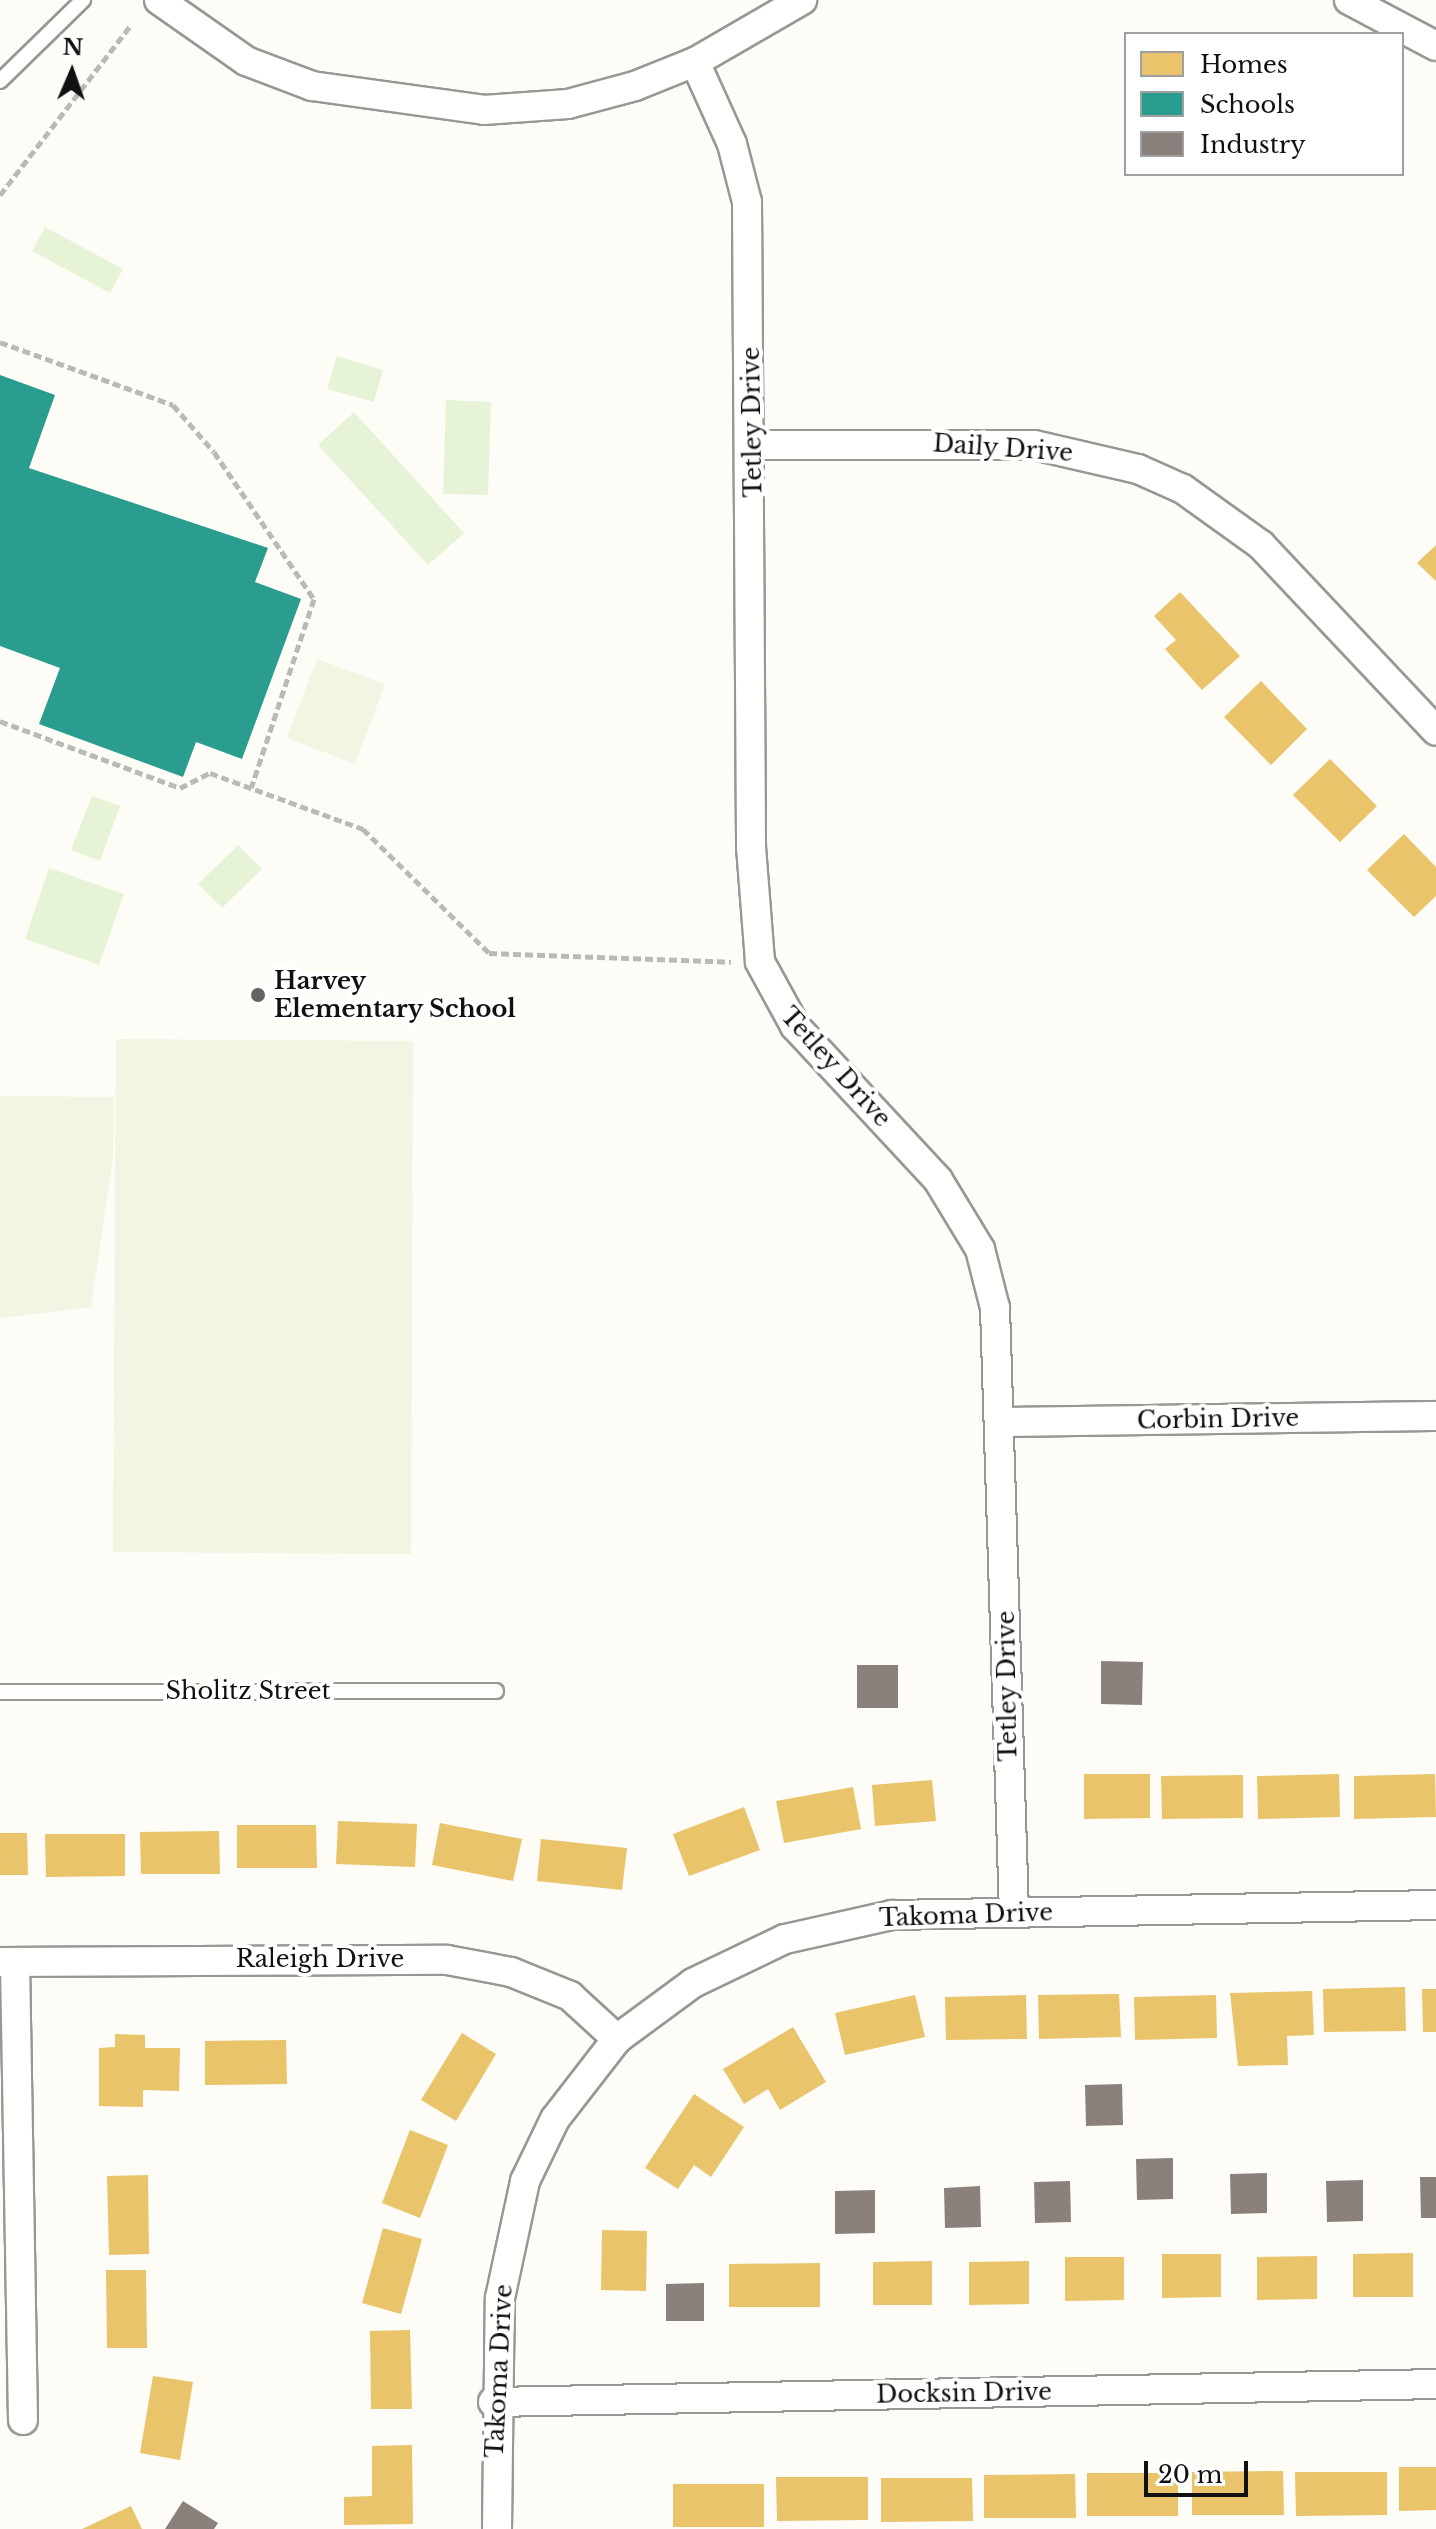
<!DOCTYPE html>
<html>
<head>
<meta charset="utf-8">
<style>
	body { margin:0 }
	#map { position:relative; width:1436px; height:2529px; overflow:hidden; background:#fdfcf7; font-family:"Libre Baskerville",serif }
	div>[style] { position:absolute }
	.green>* { inset:0; background:#e7f3d7 }
	.pitch>* { inset:0; background:#f0f6e1 }
	.homes>* { inset:0; background:#e9c46a }
	.schools>* { inset:0; background:#2a9d8f }
	.industry>* { inset:0; background:#8a817c }
	.path>* { height:5px; margin-top:-2.5px; transform-origin:0; background:repeating-linear-gradient(90deg,#b9b9b8 0 8px,transparent 0 12px) }
	.roads { filter:drop-shadow(2px 0 #979795) drop-shadow(-2px 0 #979795) drop-shadow(0 2px #979795) drop-shadow(0 -2px #979795) }
	.lane>* { height:14px; margin:-7px; padding:0 7px; transform-origin:7px; border-radius:7px; background:#fffffe }
	.street>* { height:28px; margin:-14px; padding:0 14px; transform-origin:14px; border-radius:14px; background:#fffffe }
	.dots>* { width:22px; height:22px; translate:-50% -50%; box-sizing:border-box; border:4px solid #fff; border-radius:50% }
	span { translate:-50% -50%; white-space:nowrap; text-align:center; line-height:1.15; -webkit-text-stroke:8px #fff; paint-order:stroke }
	.street-label { font-size:24px; color:#111 }
	.poi-label { font-size:24px; color:#111; font-weight:700 }
	.left { translate:0 -50%; text-align:left }
	.legend { position:absolute; left:1124px; top:32px; width:280px; height:144px; box-sizing:border-box; background:#fff; border:2px solid #a0a0a0; margin:0; padding:10px 14px; list-style:none; font-size:24px; color:#111 }
	.legend li { display:flex; align-items:center; gap:16px; height:40px }
	.legend b { width:40px; border:2px solid #a0a0a0 }
	.north { position:absolute; left:32px; top:32px; width:80px; height:80px; -webkit-text-stroke:6px #fff; paint-order:stroke; rotate:2deg; font-size:22px; font-weight:700; line-height:32px; text-align:center; color:#111 }
	.north::after { content:''; display:block; margin:auto; width:28px; height:36px; background:#111; clip-path:polygon(50% 0,100% 100%,50% 72%,0 100%) }
	.scale { position:absolute; left:1144px; top:2461px; width:104px; height:36px; box-sizing:border-box; border:4px solid #111; border-top:0; padding-left:10px; font-size:24px; line-height:28px; white-space:nowrap; color:#111; -webkit-text-stroke:6px #fff; paint-order:stroke }
</style>
</head>
<body>
<div id="map">
	<div class="green">
		<i style="clip-path:polygon(45px 227px,123px 269px,110px 293px,32px 251px)"></i>
		<i style="clip-path:polygon(337px 356px,383px 370px,374px 402px,327px 389px)"></i>
		<i style="clip-path:polygon(446px 400px,491px 402px,488px 495px,443px 494px)"></i>
		<i style="clip-path:polygon(354px 412px,464px 533px,428px 565px,318px 445px)"></i>
		<i style="clip-path:polygon(92px 796px,120px 806px,100px 861px,71px 850px)"></i>
		<i style="clip-path:polygon(238px 845px,262px 869px,222px 908px,198px 884px)"></i>
		<i style="clip-path:polygon(49px 868px,124px 894px,99px 965px,25px 939px)"></i>
	</div>
	<div class="pitch">
		<i style="clip-path:polygon(317px 659px,385px 684px,355px 764px,287px 738px)"></i>
		<i style="clip-path:polygon(116px 1039px,413px 1041px,411px 1554px,113px 1552px)"></i>
		<i style="clip-path:polygon(0 1096px,114px 1097px,113px 1158px,91px 1307px,0 1318px)"></i>
	</div>
	<div class="homes">
		<i style="clip-path:polygon(1436px 545px,1436px 581px,1417px 563px)"></i>
		<i style="clip-path:polygon(1180px 592px,1240px 656px,1202px 690px,1165px 649px,1176px 640px,1154px 616px)"></i>
		<i style="clip-path:polygon(1261px 681px,1307px 729px,1271px 765px,1224px 717px)"></i>
		<i style="clip-path:polygon(1330px 759px,1377px 806px,1340px 842px,1293px 795px)"></i>
		<i style="clip-path:polygon(1404px 834px,1436px 867px,1436px 896px,1414px 917px,1367px 870px)"></i>
		<i style="clip-path:polygon(1084px 1774px,1150px 1774px,1150px 1818px,1084px 1819px)"></i>
		<i style="clip-path:polygon(1339px 1774px,1340px 1817px,1258px 1819px,1257px 1776px)"></i>
		<i style="clip-path:polygon(1435px 1774px,1436px 1817px,1354px 1819px,1354px 1776px)"></i>
		<i style="clip-path:polygon(1243px 1775px,1243px 1818px,1162px 1819px,1161px 1776px)"></i>
		<i style="clip-path:polygon(932px 1780px,936px 1821px,875px 1826px,872px 1785px)"></i>
		<i style="clip-path:polygon(853px 1787px,861px 1829px,784px 1843px,776px 1801px)"></i>
		<i style="clip-path:polygon(744px 1807px,760px 1850px,689px 1876px,673px 1834px)"></i>
		<i style="clip-path:polygon(338px 1821px,417px 1824px,415px 1867px,336px 1864px)"></i>
		<i style="clip-path:polygon(440px 1823px,522px 1839px,513px 1881px,432px 1865px)"></i>
		<i style="clip-path:polygon(237px 1825px,316px 1825px,317px 1868px,237px 1868px)"></i>
		<i style="clip-path:polygon(219px 1831px,220px 1874px,141px 1874px,140px 1832px)"></i>
		<i style="clip-path:polygon(0 1833px,27px 1833px,28px 1875px,0 1875px)"></i>
		<i style="clip-path:polygon(45px 1834px,125px 1834px,125px 1876px,46px 1877px)"></i>
		<i style="clip-path:polygon(541px 1839px,627px 1848px,622px 1890px,537px 1881px)"></i>
		<i style="clip-path:polygon(1405px 1987px,1406px 2031px,1324px 2032px,1323px 1989px)"></i>
		<i style="clip-path:polygon(1422px 1989px,1436px 1989px,1436px 2032px,1423px 2032px)"></i>
		<i style="clip-path:polygon(1312px 1991px,1314px 2035px,1287px 2036px,1288px 2065px,1238px 2066px,1230px 1993px)"></i>
		<i style="clip-path:polygon(1119px 1994px,1121px 2037px,1039px 2039px,1038px 1995px)"></i>
		<i style="clip-path:polygon(915px 1995px,925px 2037px,845px 2055px,835px 2013px)"></i>
		<i style="clip-path:polygon(1026px 1995px,1027px 2039px,946px 2040px,945px 1997px)"></i>
		<i style="clip-path:polygon(1216px 1995px,1217px 2038px,1135px 2040px,1134px 1997px)"></i>
		<i style="clip-path:polygon(793px 2027px,826px 2082px,780px 2110px,768px 2089px,744px 2104px,723px 2069px)"></i>
		<i style="clip-path:polygon(462px 2033px,496px 2054px,456px 2121px,421px 2100px)"></i>
		<i style="clip-path:polygon(115px 2034px,145px 2035px,145px 2048px,180px 2048px,179px 2091px,143px 2090px,143px 2107px,99px 2106px,99px 2048px,115px 2047px)"></i>
		<i style="clip-path:polygon(286px 2040px,287px 2084px,205px 2085px,205px 2041px)"></i>
		<i style="clip-path:polygon(694px 2094px,744px 2127px,711px 2177px,694px 2165px,678px 2189px,645px 2168px)"></i>
		<i style="clip-path:polygon(410px 2130px,448px 2145px,420px 2218px,382px 2203px)"></i>
		<i style="clip-path:polygon(148px 2175px,149px 2254px,109px 2255px,107px 2176px)"></i>
		<i style="clip-path:polygon(383px 2228px,422px 2239px,401px 2314px,362px 2303px)"></i>
		<i style="clip-path:polygon(602px 2230px,647px 2231px,646px 2291px,601px 2290px)"></i>
		<i style="clip-path:polygon(1413px 2253px,1413px 2297px,1353px 2297px,1353px 2254px)"></i>
		<i style="clip-path:polygon(1162px 2254px,1221px 2254px,1221px 2297px,1162px 2298px)"></i>
		<i style="clip-path:polygon(1317px 2256px,1317px 2299px,1257px 2300px,1257px 2257px)"></i>
		<i style="clip-path:polygon(1065px 2257px,1124px 2257px,1124px 2300px,1065px 2301px)"></i>
		<i style="clip-path:polygon(932px 2261px,932px 2305px,873px 2305px,873px 2262px)"></i>
		<i style="clip-path:polygon(1029px 2261px,1029px 2304px,969px 2305px,969px 2262px)"></i>
		<i style="clip-path:polygon(820px 2263px,820px 2307px,729px 2307px,729px 2264px)"></i>
		<i style="clip-path:polygon(106px 2270px,146px 2270px,147px 2348px,107px 2348px)"></i>
		<i style="clip-path:polygon(410px 2330px,412px 2409px,371px 2409px,370px 2331px)"></i>
		<i style="clip-path:polygon(153px 2376px,193px 2382px,180px 2460px,140px 2453px)"></i>
		<i style="clip-path:polygon(412px 2445px,413px 2524px,344px 2525px,344px 2497px,372px 2496px,372px 2446px)"></i>
		<i style="clip-path:polygon(1399px 2467px,1436px 2467px,1436px 2510px,1399px 2511px)"></i>
		<i style="clip-path:polygon(1283px 2471px,1284px 2515px,1192px 2515px,1192px 2472px)"></i>
		<i style="clip-path:polygon(1295px 2472px,1387px 2472px,1387px 2515px,1296px 2516px)"></i>
		<i style="clip-path:polygon(1087px 2473px,1178px 2473px,1178px 2516px,1087px 2516px)"></i>
		<i style="clip-path:polygon(1075px 2474px,1076px 2518px,984px 2518px,984px 2475px)"></i>
		<i style="clip-path:polygon(776px 2477px,868px 2477px,868px 2520px,777px 2521px)"></i>
		<i style="clip-path:polygon(881px 2478px,972px 2478px,973px 2521px,881px 2522px)"></i>
		<i style="clip-path:polygon(673px 2484px,764px 2484px,764px 2527px,673px 2527px)"></i>
		<i style="clip-path:polygon(131px 2506px,142px 2529px,82px 2529px)"></i>
	</div>
	<div class="schools">
		<i style="clip-path:polygon(0 375px,55px 395px,29px 468px,268px 548px,255px 582px,301px 599px,242px 759px,196px 742px,183px 777px,39px 724px,60px 668px,0 646px)"></i>
	</div>
	<div class="industry">
		<i style="clip-path:polygon(1101px 1661px,1143px 1662px,1142px 1705px,1101px 1704px)"></i>
		<i style="clip-path:polygon(857px 1665px,898px 1665px,898px 1708px,857px 1708px)"></i>
		<i style="clip-path:polygon(1122px 2084px,1123px 2125px,1086px 2126px,1085px 2085px)"></i>
		<i style="clip-path:polygon(1173px 2158px,1173px 2199px,1137px 2200px,1136px 2159px)"></i>
		<i style="clip-path:polygon(1267px 2173px,1267px 2213px,1231px 2214px,1230px 2174px)"></i>
		<i style="clip-path:polygon(1420px 2177px,1436px 2177px,1436px 2218px,1421px 2218px)"></i>
		<i style="clip-path:polygon(1363px 2180px,1363px 2221px,1327px 2222px,1326px 2181px)"></i>
		<i style="clip-path:polygon(1070px 2181px,1071px 2222px,1035px 2223px,1034px 2182px)"></i>
		<i style="clip-path:polygon(980px 2186px,981px 2227px,945px 2228px,944px 2188px)"></i>
		<i style="clip-path:polygon(875px 2190px,875px 2233px,835px 2234px,835px 2191px)"></i>
		<i style="clip-path:polygon(704px 2283px,704px 2321px,666px 2321px,666px 2284px)"></i>
		<i style="clip-path:polygon(183px 2501px,218px 2523px,214px 2529px,165px 2529px)"></i>
	</div>
	<div class="path">
		<i style="left:0;top:195px;width:213px;rotate:-52.4deg"></i>
		<i style="left:0;top:342px;width:184px;rotate:20deg"></i>
		<i style="left:173px;top:405px;width:62px;rotate:48.9deg"></i>
		<i style="left:214px;top:452px;width:178px;rotate:55.8deg"></i>
		<i style="left:314px;top:599px;width:199px;rotate:108.4deg"></i>
		<i style="left:0;top:721px;width:192px;rotate:20.4deg"></i>
		<i style="left:180px;top:788px;width:34px;rotate:-27deg"></i>
		<i style="left:210px;top:773px;width:163px;rotate:20.1deg"></i>
		<i style="left:363px;top:829px;width:177px;rotate:44.5deg"></i>
		<i style="left:489px;top:953px;width:242px;rotate:2.1deg"></i>
	</div>
	<div class="roads">
		<div class="lane">
			<i style="left:0;top:81px;width:116px;rotate:-44.3deg"></i>
			<i style="left:0;top:1692px;width:496px;rotate:-0.1deg"></i>
		</div>
		<div class="street">
			<i style="left:159px;top:0;width:106px;rotate:35deg"></i>
			<i style="left:246px;top:61px;width:71px;rotate:20.7deg"></i>
			<i style="left:312px;top:86px;width:174px;rotate:7.9deg"></i>
			<i style="left:484px;top:110px;width:84px;rotate:-4.1deg"></i>
			<i style="left:568px;top:104px;width:69px;rotate:-15deg"></i>
			<i style="left:635px;top:86px;width:65px;rotate:-21.8deg"></i>
			<i style="left:695px;top:62px;width:124px;rotate:-30.1deg"></i>
			<i style="left:1349px;top:0;width:98px;rotate:27.9deg"></i>
			<i style="left:695px;top:62px;width:90px;rotate:65.7deg"></i>
			<i style="left:732px;top:144px;width:60px;rotate:75.5deg"></i>
			<i style="left:747px;top:202px;width:645px;rotate:89.64deg"></i>
			<i style="left:751px;top:847px;width:115px;rotate:85.5deg"></i>
			<i style="left:760px;top:962px;width:73px;rotate:61.3deg"></i>
			<i style="left:795px;top:1026px;width:210px;rotate:47.1deg"></i>
			<i style="left:938px;top:1180px;width:81px;rotate:58.7deg"></i>
			<i style="left:980px;top:1249px;width:61px;rotate:75.7deg"></i>
			<i style="left:995px;top:1308px;width:604px;rotate:88.2deg"></i>
			<i style="left:754px;top:445px;width:280px"></i>
			<i style="left:1034px;top:445px;width:107px;rotate:13deg"></i>
			<i style="left:1138px;top:469px;width:49px;rotate:24deg"></i>
			<i style="left:1183px;top:489px;width:96px;rotate:35.7deg"></i>
			<i style="left:1261px;top:545px;width:255px;rotate:46.7deg"></i>
			<i style="left:1001px;top:1422px;width:435px;rotate:-0.8deg"></i>
			<i style="left:0;top:1962px;width:447px;rotate:-0.3deg"></i>
			<i style="left:447px;top:1960px;width:65px;rotate:10.6deg"></i>
			<i style="left:511px;top:1972px;width:64px;rotate:22.1deg"></i>
			<i style="left:570px;top:1996px;width:64px;rotate:42.5deg"></i>
			<i style="left:15px;top:1962px;width:458px;rotate:89deg"></i>
			<i style="left:493px;top:2402px;width:943px;rotate:-1.09deg"></i>
			<i style="left:497px;top:2529px;width:231px;rotate:-89.3deg"></i>
			<i style="left:500px;top:2298px;width:120px;rotate:-77.9deg"></i>
			<i style="left:525px;top:2181px;width:69px;rotate:-64.2deg"></i>
			<i style="left:555px;top:2119px;width:101px;rotate:-52.2deg"></i>
			<i style="left:617px;top:2039px;width:94px;rotate:-36.4deg"></i>
			<i style="left:693px;top:1983px;width:102px;rotate:-25.6deg"></i>
			<i style="left:785px;top:1939px;width:110px;rotate:-12.6deg"></i>
			<i style="left:892px;top:1915px;width:544px;rotate:-1.05deg"></i>
		</div>
	</div>
	<div class="dots">
		<i style="left:258px;top:995px;background:#646362"></i>
	</div>
	<div class="street-label">
		<span style="left:752px;top:422px;rotate:-91deg">Tetley Drive</span>
		<span style="left:1003px;top:448px;rotate:4deg">Daily Drive</span>
		<span style="left:836px;top:1067px;rotate:48deg">Tetley Drive</span>
		<span style="left:1218px;top:1419px;rotate:-1deg">Corbin Drive</span>
		<span style="left:1007px;top:1686px;rotate:-91deg">Tetley Drive</span>
		<span style="left:248px;top:1691px">Sholitz Street</span>
		<span style="left:966px;top:1915px;rotate:-2deg">Takoma Drive</span>
		<span style="left:320px;top:1959px">Raleigh Drive</span>
		<span style="left:499px;top:2371px;rotate:-87deg">Takoma Drive</span>
		<span style="left:964px;top:2393px;rotate:-1deg">Docksin Drive</span>
	</div>
	<div class="poi-label">
		<span class="left" style="left:274px;top:995px">Harvey<br>Elementary School</span>
	</div>
	<ul class="legend">
	<li><b style="height:22px;background:#e9c46a"></b>Homes</li>
	<li><b style="height:22px;background:#2a9d8f"></b>Schools</li>
	<li><b style="height:22px;background:#8a817c"></b>Industry</li>
	</ul>
	<div class="north">N</div>
	<div class="scale">20 m</div>
</div>
</body>
</html>
